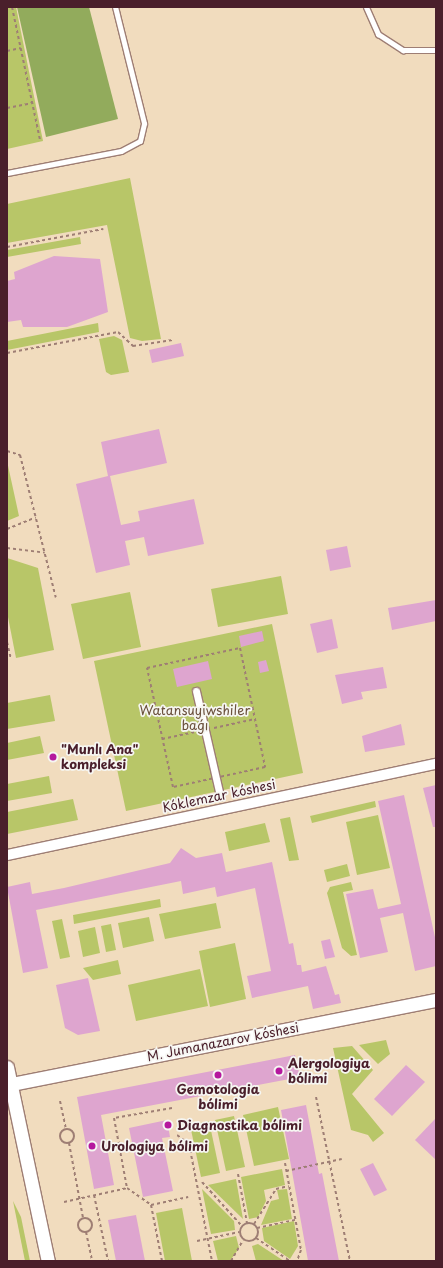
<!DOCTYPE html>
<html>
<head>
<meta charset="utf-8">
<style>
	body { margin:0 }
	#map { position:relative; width:443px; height:1268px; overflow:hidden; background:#f1dcbe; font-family:"Playpen Sans",sans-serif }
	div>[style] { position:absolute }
	.green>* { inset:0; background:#b8c668 }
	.forest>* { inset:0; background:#92ab5c }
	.building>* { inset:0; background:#dea5cf }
	.path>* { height:2px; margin-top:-1px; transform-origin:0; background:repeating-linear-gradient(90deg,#9e7e74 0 3px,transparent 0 6px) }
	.path>.ring { margin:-1px; padding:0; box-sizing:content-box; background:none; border:2px solid #9e7e74; border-radius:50% }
	.roads { filter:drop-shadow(1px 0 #9e7e74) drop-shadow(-1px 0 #9e7e74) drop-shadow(0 1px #9e7e74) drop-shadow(0 -1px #9e7e74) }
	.service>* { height:5px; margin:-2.5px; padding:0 2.5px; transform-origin:2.5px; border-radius:2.5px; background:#fff }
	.pedestrian>* { height:7px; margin:-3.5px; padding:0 3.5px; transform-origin:3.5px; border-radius:3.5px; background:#fff }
	.minor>* { height:10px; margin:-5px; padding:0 5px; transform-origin:5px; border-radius:5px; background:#fff }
	.secondary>* { height:13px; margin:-6.5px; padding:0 6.5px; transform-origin:6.5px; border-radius:6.5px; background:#fff }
	.dots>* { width:11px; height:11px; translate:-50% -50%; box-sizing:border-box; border:2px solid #f6f6f2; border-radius:50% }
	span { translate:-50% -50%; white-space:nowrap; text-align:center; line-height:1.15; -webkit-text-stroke:3.5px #f6f6f2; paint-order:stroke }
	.park-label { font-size:13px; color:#6b513d }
	.poi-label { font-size:13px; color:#4a1f2b; font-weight:700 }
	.left { translate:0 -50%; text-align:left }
	.street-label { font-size:13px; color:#4a1f2b }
	.frame { position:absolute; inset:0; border:8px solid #4a1f2b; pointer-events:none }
</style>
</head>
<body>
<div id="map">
	<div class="green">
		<i style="clip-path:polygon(7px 7px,16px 7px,43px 141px,7px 149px)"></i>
		<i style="clip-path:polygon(130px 178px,161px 339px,142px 341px,130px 338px,107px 225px,7px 243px,7px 204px)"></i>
		<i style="clip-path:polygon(80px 237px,81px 244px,7px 257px,7px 250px)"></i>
		<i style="clip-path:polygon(98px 323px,99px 332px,7px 350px,7px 341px)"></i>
		<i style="clip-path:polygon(114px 336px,122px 340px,129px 372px,111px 375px,106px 372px,99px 339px)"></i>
		<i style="clip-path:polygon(7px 461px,19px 516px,7px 521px)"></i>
		<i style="clip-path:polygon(7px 558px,38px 568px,54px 650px,16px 658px,7px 612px)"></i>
		<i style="clip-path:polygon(281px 576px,288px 614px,218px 627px,211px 589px)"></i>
		<i style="clip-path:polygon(130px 592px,141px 647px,83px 659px,71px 604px)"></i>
		<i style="clip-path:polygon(272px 624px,303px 773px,126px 811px,94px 661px)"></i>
		<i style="clip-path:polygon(50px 695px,55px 721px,7px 729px,7px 703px)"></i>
		<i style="clip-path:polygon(40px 736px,44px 753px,7px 760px,7px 743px)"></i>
		<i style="clip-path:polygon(49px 776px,52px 793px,7px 801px,7px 784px)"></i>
		<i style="clip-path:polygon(73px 799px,78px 820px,7px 834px,7px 812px)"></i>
		<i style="clip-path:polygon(375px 801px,376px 807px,312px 823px,310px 816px)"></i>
		<i style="clip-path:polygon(378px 815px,390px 868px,357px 875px,346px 822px)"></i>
		<i style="clip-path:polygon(290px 817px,299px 860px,289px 861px,280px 819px)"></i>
		<i style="clip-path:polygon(265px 823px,270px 842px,229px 851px,225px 832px)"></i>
		<i style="clip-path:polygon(347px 864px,350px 876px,327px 882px,324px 870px)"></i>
		<i style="clip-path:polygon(351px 882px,353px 890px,343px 892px,357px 955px,351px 956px,342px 948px,327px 893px,330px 887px)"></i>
		<i style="clip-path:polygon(160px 899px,161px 907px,74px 924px,73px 915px)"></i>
		<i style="clip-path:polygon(216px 903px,221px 928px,165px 939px,159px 914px)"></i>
		<i style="clip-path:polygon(149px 917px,154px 941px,123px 948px,118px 923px)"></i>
		<i style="clip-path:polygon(62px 919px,70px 957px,60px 959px,52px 921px)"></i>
		<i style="clip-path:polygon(111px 924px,116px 950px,106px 952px,101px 926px)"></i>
		<i style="clip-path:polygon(95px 927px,100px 953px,83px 957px,78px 931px)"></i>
		<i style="clip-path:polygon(235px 943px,246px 999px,210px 1007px,199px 951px)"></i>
		<i style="clip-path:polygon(118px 960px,121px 974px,93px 980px,83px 968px)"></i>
		<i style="clip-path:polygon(200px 969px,208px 1006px,136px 1021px,128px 985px)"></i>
		<i style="clip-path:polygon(386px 1040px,390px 1054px,378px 1064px,359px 1045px)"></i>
		<i style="clip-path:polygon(352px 1046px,373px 1070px,352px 1094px,384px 1133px,373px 1142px,368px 1135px,351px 1130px,333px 1048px)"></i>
		<i style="clip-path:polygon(278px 1107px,289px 1159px,254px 1166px,243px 1115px)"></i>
		<i style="clip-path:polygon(234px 1116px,245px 1167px,226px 1171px,215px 1120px)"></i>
		<i style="clip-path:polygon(209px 1121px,220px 1173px,201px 1177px,190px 1125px)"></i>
		<i style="clip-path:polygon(282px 1169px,285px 1185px,264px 1190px,266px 1201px,258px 1217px,249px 1219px,241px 1177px)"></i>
		<i style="clip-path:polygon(236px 1179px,243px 1219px,208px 1185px)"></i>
		<i style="clip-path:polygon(202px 1189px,234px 1221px,235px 1230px,211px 1234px)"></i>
		<i style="clip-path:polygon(287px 1189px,292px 1219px,261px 1225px,271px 1201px,279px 1199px,277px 1190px)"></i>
		<i style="clip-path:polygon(13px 1201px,21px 1217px,30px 1261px,25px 1261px)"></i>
		<i style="clip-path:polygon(182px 1208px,192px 1261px,165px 1261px,156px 1213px)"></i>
		<i style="clip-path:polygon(294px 1221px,298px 1246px,290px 1259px,264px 1241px,262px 1228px)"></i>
		<i style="clip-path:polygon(236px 1236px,239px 1248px,230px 1261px,218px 1261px,213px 1241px)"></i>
		<i style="clip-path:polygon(258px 1244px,284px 1261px,256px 1261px,252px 1246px)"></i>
	</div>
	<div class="forest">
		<i style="clip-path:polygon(17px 7px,89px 7px,118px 119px,46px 137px)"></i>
	</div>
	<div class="building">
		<i style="clip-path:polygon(54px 256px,100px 259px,108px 312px,67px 327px,23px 327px,21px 320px,7px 322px,7px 281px,15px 279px,14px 272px)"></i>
		<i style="clip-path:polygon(181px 343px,184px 356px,152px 363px,149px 350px)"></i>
		<i style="clip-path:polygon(159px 429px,167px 463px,110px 476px,121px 525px,140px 521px,138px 511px,194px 499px,204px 544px,148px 556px,144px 537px,125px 541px,130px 565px,96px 573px,76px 484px,108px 476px,101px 442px)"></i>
		<i style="clip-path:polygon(347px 546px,351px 567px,330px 571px,326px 550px)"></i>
		<i style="clip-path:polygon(436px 600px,436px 621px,392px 630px,388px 608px)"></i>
		<i style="clip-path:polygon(332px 619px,338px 648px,317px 653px,310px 624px)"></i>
		<i style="clip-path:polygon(262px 631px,264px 641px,241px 647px,239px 636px)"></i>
		<i style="clip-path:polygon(266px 660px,269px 671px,260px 673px,258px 662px)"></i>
		<i style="clip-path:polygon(208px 661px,212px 679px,177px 687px,173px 669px)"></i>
		<i style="clip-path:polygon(383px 667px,387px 688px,361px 692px,363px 699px,342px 704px,335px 675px)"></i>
		<i style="clip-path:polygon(401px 724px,405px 745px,365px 752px,362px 736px)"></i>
		<i style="clip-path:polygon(436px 785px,436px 827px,433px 827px,423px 788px)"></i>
		<i style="clip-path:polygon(404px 795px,436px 942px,436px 966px,415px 971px,403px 913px,380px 918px,388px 952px,360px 958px,346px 894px,373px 889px,378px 909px,401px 904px,378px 801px)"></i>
		<i style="clip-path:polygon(181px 848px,196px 858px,222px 853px,226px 872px,272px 862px,289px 944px,293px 943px,297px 965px,301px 965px,302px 972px,326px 966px,335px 995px,339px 994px,341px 1003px,313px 1009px,308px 986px,252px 998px,247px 976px,271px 971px,255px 888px,217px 897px,215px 887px,183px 894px,181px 881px,36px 910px,48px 968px,23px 973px,7px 887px,30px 882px,32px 894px,64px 888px,170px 863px)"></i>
		<i style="clip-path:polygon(330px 939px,335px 957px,325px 959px,321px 941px)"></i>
		<i style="clip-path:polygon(88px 978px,100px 1031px,78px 1035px,65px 1028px,56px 985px)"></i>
		<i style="clip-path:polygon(295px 1055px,300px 1077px,101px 1115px,114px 1185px,94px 1189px,77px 1097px)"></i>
		<i style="clip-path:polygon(406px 1065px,425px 1082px,392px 1116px,374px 1099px)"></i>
		<i style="clip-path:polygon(306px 1105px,319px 1174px,322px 1173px,339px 1261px,308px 1261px,281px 1110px)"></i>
		<i style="clip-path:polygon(436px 1118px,436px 1160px,415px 1140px)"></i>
		<i style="clip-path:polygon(167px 1120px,170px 1137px,162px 1138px,173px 1191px,143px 1197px,129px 1128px)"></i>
		<i style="clip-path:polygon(373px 1163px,387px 1190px,374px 1196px,360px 1169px)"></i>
		<i style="clip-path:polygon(136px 1215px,145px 1261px,116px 1261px,108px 1220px)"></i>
	</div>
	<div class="path">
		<i style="left:12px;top:7px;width:136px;rotate:78.1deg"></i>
		<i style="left:7px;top:51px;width:14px;rotate:-12deg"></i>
		<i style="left:7px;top:108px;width:25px;rotate:-11deg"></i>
		<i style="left:7px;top:247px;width:98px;rotate:-10.6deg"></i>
		<i style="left:7px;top:353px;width:113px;rotate:-10.7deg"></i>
		<i style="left:118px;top:332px;width:21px;rotate:43deg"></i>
		<i style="left:133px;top:346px;width:40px;rotate:-8.5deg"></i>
		<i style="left:7px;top:451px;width:14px;rotate:17deg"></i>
		<i style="left:20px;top:455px;width:147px;rotate:75.9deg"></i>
		<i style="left:7px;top:529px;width:31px;rotate:-22deg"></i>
		<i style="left:7px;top:548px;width:38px;rotate:7deg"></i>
		<i style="left:7px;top:642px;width:17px;rotate:77deg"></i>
		<i style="left:240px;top:648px;width:122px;rotate:78.1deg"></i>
		<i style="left:265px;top:767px;width:94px;rotate:167.7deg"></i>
		<i style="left:173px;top:787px;width:122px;rotate:-102.3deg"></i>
		<i style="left:147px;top:668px;width:95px;rotate:-12.1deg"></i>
		<i style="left:214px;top:728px;width:42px;rotate:-12.4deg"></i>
		<i style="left:162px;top:739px;width:35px;rotate:-12deg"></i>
		<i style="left:316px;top:1097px;width:167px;rotate:78.3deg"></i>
		<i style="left:60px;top:1101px;width:29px;rotate:78deg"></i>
		<i style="left:172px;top:1108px;width:59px;rotate:170.2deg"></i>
		<i style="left:114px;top:1118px;width:71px;rotate:79.5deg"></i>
		<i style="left:127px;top:1188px;width:29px;rotate:35deg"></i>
		<i style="left:151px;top:1205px;width:38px;rotate:-12deg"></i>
		<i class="ring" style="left:60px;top:1129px;width:12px;height:12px"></i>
		<i style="left:177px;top:1135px;width:15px;rotate:37deg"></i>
		<i style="left:189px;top:1144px;width:119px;rotate:78.9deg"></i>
		<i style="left:69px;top:1143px;width:76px;rotate:79.4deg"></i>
		<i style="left:285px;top:1163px;width:88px;rotate:79.6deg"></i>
		<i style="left:301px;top:1250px;width:12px;rotate:110deg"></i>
		<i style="left:286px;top:1171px;width:57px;rotate:-12.1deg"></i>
		<i style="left:238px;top:1174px;width:50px;rotate:79.6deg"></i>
		<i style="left:202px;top:1182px;width:58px;rotate:47.8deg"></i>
		<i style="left:94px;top:1195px;width:67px;rotate:78deg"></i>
		<i style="left:64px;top:1202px;width:65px;rotate:-12.5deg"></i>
		<i style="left:151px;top:1205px;width:57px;rotate:78.9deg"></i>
		<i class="ring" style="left:78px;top:1218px;width:12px;height:12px"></i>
		<i class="ring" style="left:240px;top:1223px;width:16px;height:16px"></i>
		<i style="left:254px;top:1224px;width:41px;rotate:-57.8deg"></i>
		<i style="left:276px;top:1189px;width:13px;rotate:-13deg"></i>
		<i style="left:257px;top:1228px;width:39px;rotate:-12deg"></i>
		<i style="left:86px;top:1232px;width:30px;rotate:78deg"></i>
		<i style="left:256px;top:1238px;width:41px;rotate:34.1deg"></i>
		<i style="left:197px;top:1241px;width:43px;rotate:-12.1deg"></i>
		<i style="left:231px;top:1261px;width:24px;rotate:-60deg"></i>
	</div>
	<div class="roads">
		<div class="service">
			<i style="left:366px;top:7px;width:30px;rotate:66deg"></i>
			<i style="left:378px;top:34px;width:30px;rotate:33deg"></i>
			<i style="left:403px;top:50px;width:33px"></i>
			<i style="left:7px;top:173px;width:116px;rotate:-10.9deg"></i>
			<i style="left:121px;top:151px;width:21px;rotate:-28deg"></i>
			<i style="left:140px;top:141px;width:18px;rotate:-77deg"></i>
			<i style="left:144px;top:123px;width:120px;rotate:-104deg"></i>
		</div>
		<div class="pedestrian">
			<i style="left:196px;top:691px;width:108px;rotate:77.1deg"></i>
		</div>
		<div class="minor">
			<i style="left:7px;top:855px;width:439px;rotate:-12deg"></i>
		</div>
		<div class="secondary">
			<i style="left:7px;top:1067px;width:198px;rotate:78.1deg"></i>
			<i style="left:11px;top:1084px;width:433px;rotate:-11.2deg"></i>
		</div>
	</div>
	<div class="dots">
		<i style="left:53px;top:757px;background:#b5179e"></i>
		<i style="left:279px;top:1071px;background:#b5179e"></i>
		<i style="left:218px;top:1075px;background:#b5179e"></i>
		<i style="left:168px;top:1125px;background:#b5179e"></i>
		<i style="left:92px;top:1146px;background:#b5179e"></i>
	</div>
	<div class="park-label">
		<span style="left:195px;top:718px">Watansuyiwshiler<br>baǵı</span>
	</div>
	<div class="poi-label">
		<span class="left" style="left:61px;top:757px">"Munlı Ana"<br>kompleksi</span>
		<span class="left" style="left:288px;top:1071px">Alergologiya<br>bólimi</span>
		<span style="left:218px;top:1097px">Gemotologia<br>bólimi</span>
		<span class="left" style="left:177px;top:1125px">Diagnostika bólimi</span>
		<span class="left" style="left:101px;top:1146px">Urologiya bólimi</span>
	</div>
	<div class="street-label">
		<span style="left:219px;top:796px;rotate:-12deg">Kóklemzar kóshesi</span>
		<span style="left:223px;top:1042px;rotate:-11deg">M. Jumanazarov kóshesi</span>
	</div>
	<div class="frame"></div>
</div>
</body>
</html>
